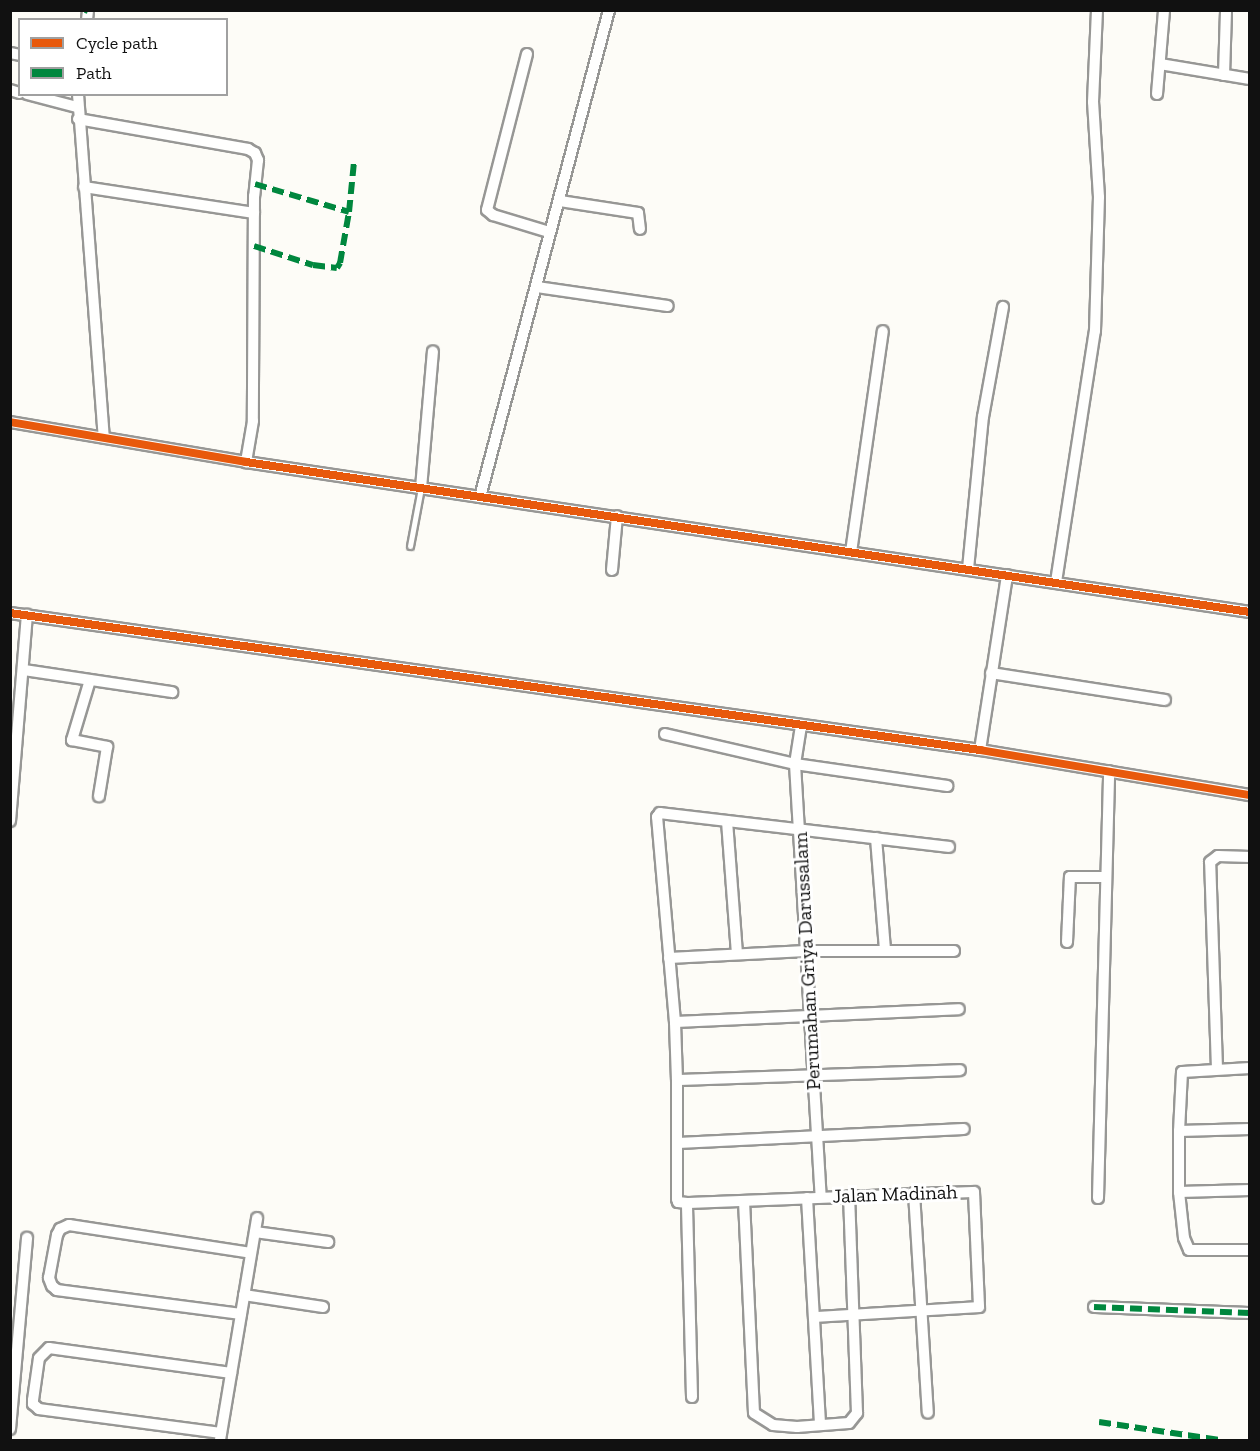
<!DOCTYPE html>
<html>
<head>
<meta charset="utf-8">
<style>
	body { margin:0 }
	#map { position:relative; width:1260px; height:1451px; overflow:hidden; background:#fdfcf7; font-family:"Zilla Slab",serif }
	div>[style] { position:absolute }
	.roads { filter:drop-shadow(2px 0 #979795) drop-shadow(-2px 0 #979795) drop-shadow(0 2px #979795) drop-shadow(0 -2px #979795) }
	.lane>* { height:5px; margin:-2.5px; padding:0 2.5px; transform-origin:2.5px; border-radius:2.5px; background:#fffffe }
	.street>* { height:10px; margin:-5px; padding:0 5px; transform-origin:5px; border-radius:5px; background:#fffffe }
	.quiet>* { height:6px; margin-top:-3px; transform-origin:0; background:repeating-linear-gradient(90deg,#00873e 0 12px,transparent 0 18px) }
	.cycleway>* { height:8px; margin:-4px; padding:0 4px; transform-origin:4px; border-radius:4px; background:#e8590c }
	span { translate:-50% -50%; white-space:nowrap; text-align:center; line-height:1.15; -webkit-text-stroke:6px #fff; paint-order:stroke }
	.street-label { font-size:20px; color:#111 }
	.frame { position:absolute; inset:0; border:12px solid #111; pointer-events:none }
	.legend { position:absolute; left:18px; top:18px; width:210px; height:78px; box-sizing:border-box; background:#fff; border:2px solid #a0a0a0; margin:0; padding:8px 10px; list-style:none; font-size:18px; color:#111 }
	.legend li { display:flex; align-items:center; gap:12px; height:30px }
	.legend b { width:30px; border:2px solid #a0a0a0 }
</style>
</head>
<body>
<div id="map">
	<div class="roads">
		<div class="lane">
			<i style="left:410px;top:546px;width:59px;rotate:-79.3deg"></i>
		</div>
		<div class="street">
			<i style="left:87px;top:20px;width:10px;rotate:-84deg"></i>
			<i style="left:10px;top:53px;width:10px;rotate:11deg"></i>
			<i style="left:527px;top:54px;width:161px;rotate:104.4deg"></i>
			<i style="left:487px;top:210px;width:8px;rotate:40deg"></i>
			<i style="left:493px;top:215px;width:59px;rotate:16.9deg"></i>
			<i style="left:1160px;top:64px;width:91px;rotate:9.5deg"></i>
			<i style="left:1224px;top:75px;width:65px;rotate:-88.2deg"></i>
			<i style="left:10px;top:90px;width:10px;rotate:17deg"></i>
			<i style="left:27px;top:94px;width:52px;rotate:14.6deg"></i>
			<i style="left:78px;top:94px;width:344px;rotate:85.7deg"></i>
			<i style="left:1157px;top:94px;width:84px;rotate:-85.2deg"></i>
			<i style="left:78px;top:119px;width:173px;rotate:10deg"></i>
			<i style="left:248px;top:149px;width:8px;rotate:30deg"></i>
			<i style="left:255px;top:153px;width:8px;rotate:67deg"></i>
			<i style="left:258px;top:160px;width:36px;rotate:96deg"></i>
			<i style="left:254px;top:196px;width:225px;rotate:90.3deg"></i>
			<i style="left:253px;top:421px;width:42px;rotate:99.7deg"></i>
			<i style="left:84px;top:187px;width:172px;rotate:8.7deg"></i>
			<i style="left:560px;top:201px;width:79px;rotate:8.7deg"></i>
			<i style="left:638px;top:213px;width:16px;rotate:83deg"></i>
			<i style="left:537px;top:287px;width:132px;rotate:8.3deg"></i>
			<i style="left:10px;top:422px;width:239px;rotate:9.6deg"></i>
			<i style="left:246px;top:462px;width:1015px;rotate:8.5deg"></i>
			<i style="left:421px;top:488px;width:137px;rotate:-85deg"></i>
			<i style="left:480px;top:497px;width:504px;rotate:-75.16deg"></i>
			<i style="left:851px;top:552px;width:223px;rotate:-81.8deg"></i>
			<i style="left:968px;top:569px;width:153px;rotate:-84.4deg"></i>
			<i style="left:983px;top:417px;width:112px;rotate:-79.7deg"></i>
			<i style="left:612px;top:570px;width:54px;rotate:-84.7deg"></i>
			<i style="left:1056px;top:582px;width:254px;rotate:-81.2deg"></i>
			<i style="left:1095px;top:331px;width:134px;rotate:-88.3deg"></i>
			<i style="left:1099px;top:197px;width:95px;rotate:-93.6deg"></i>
			<i style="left:1093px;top:102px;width:92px;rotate:-87.5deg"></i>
			<i style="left:10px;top:613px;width:980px;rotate:8.04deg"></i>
			<i style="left:980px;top:750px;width:274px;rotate:9.5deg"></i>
			<i style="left:24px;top:670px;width:150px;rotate:8.5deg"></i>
			<i style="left:991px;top:673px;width:176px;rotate:8.8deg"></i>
			<i style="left:90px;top:680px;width:63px;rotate:106.7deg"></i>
			<i style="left:72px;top:740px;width:36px;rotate:11deg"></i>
			<i style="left:107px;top:747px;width:50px;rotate:99.3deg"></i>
			<i style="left:801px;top:726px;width:38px;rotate:99deg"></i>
			<i style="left:795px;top:764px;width:434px;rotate:86.6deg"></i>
			<i style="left:665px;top:734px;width:133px;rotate:13deg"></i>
			<i style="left:795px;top:764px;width:154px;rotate:8.2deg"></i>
			<i style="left:980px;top:750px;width:177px;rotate:-81.2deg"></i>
			<i style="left:10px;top:821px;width:207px;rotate:-85.3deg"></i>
			<i style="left:727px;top:821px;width:133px;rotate:85.7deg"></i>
			<i style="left:876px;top:838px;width:113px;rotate:85.4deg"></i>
			<i style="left:1067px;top:942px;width:65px;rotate:-87.4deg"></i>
			<i style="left:1070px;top:877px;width:36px"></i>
			<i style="left:669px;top:958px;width:137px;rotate:-2.9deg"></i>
			<i style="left:806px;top:951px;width:148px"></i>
			<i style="left:675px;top:1022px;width:206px;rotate:-95deg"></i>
			<i style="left:657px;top:817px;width:5px;rotate:-53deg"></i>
			<i style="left:660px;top:813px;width:291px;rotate:6.7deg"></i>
			<i style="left:1250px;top:1068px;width:68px;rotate:176.6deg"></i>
			<i style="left:1182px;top:1072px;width:59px;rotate:92.9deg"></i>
			<i style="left:1179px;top:1131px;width:61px;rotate:90deg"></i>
			<i style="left:1179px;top:1192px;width:71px;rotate:-1.6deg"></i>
			<i style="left:1217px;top:1069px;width:207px;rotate:-91.9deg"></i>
			<i style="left:1210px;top:862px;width:10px;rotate:-37deg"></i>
			<i style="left:1218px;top:856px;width:32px;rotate:2deg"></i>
			<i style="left:677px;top:1080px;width:58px;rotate:-92deg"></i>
			<i style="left:675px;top:1022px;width:284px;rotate:-2.6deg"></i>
			<i style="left:1179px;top:1131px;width:71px;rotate:-1.6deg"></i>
			<i style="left:678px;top:1143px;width:286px;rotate:-2.8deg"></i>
			<i style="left:1179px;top:1192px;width:46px;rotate:83.8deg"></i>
			<i style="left:1184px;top:1238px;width:13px;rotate:67deg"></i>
			<i style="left:1189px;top:1250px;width:61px"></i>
			<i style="left:914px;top:1193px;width:220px;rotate:86.4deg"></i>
			<i style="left:807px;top:1198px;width:227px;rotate:86.7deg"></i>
			<i style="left:1098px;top:1198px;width:427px;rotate:-88.5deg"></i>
			<i style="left:744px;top:1201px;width:212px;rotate:87.3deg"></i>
			<i style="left:754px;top:1413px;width:22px;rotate:32deg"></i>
			<i style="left:773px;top:1425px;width:24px;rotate:5deg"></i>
			<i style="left:797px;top:1427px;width:52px;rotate:-4.4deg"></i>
			<i style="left:849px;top:1423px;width:13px;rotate:-51deg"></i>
			<i style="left:857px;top:1413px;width:217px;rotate:-92.1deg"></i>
			<i style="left:687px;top:1203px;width:9px;rotate:-174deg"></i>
			<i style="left:678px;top:1202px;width:3px;rotate:-108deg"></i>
			<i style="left:677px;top:1199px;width:119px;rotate:-90deg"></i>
			<i style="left:677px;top:1080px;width:283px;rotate:-2deg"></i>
			<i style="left:255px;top:1232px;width:74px;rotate:7.8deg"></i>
			<i style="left:244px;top:1295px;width:80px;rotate:8.6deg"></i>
			<i style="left:1094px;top:1307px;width:156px;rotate:2.2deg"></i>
			<i style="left:241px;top:1314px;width:186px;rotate:-172.6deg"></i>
			<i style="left:57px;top:1290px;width:6px;rotate:-141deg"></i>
			<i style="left:52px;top:1286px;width:9px;rotate:-111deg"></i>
			<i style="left:49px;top:1278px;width:44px;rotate:-79.5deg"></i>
			<i style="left:57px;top:1235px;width:7px;rotate:-63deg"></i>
			<i style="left:60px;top:1229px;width:10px;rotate:-24deg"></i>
			<i style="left:69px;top:1225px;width:184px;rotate:8.7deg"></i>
			<i style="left:692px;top:1397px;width:194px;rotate:-91.5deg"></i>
			<i style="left:687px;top:1203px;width:287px;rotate:-2.2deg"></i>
			<i style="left:974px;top:1192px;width:115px;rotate:87.5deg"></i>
			<i style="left:979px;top:1307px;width:165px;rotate:176.5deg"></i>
			<i style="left:10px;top:1429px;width:192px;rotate:-84.9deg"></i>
			<i style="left:221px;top:1433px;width:184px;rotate:-172.5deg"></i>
			<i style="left:39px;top:1409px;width:8px;rotate:-140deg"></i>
			<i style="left:33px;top:1404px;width:4px;rotate:-90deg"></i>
			<i style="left:33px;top:1400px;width:42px;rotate:-81.9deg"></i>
			<i style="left:39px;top:1358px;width:14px;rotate:-45deg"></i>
			<i style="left:49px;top:1348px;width:184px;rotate:7.8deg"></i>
			<i style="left:220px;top:1440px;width:225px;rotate:-80.5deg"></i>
		</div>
	</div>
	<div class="quiet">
		<i style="left:85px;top:10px;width:3px;rotate:18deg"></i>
		<i style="left:255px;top:184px;width:98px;rotate:16.6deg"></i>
		<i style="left:349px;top:212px;width:50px;rotate:-84.3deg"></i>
		<i style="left:254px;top:246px;width:62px;rotate:17.9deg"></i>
		<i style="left:313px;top:265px;width:24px;rotate:7deg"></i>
		<i style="left:337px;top:268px;width:6px;rotate:-59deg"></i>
		<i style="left:340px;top:263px;width:52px;rotate:-80deg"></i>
		<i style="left:1094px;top:1307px;width:156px;rotate:2.2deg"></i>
		<i style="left:1099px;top:1422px;width:122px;rotate:8.5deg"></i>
	</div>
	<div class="cycleway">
		<i style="left:10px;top:422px;width:239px;rotate:9.6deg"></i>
		<i style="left:246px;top:462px;width:1015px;rotate:8.5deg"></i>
		<i style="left:10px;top:613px;width:980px;rotate:8.04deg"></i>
		<i style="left:980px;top:750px;width:274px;rotate:9.5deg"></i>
	</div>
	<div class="street-label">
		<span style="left:807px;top:961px;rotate:-93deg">Perumahan Griya Darussalam</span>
		<span style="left:895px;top:1194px;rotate:-2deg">Jalan Madinah</span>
	</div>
	<div class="frame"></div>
	<ul class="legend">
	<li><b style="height:8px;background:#e8590c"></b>Cycle path</li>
	<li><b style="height:8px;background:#00873e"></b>Path</li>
	</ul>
</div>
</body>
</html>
